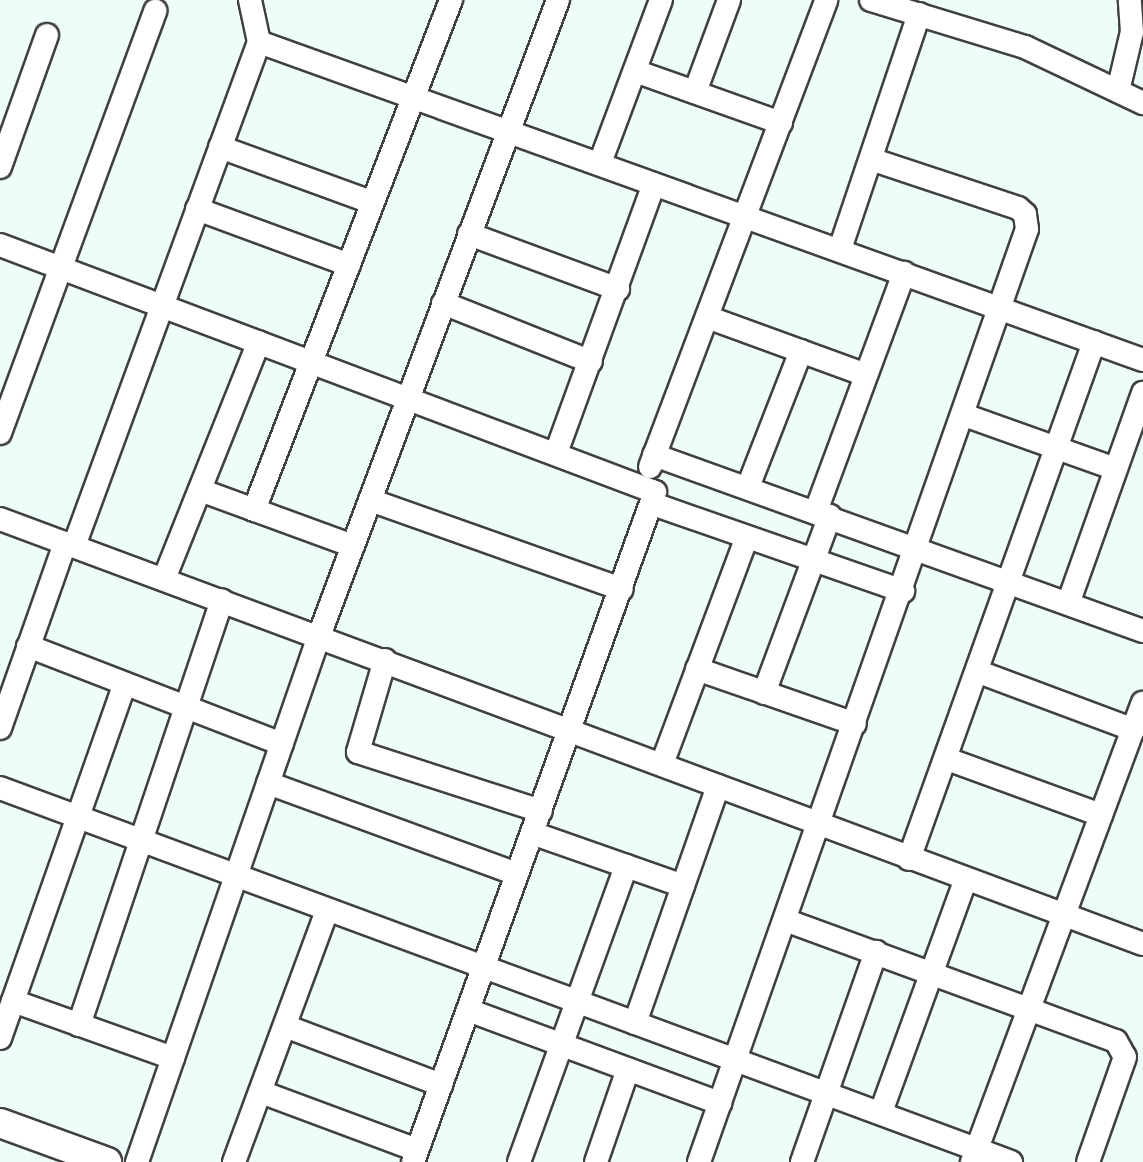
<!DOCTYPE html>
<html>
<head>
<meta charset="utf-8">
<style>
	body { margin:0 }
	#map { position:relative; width:1143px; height:1162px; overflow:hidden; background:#edfef6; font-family:Spectral,serif }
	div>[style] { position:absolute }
	.roads { filter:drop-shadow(2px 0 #404040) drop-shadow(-2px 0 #404040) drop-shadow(0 2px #404040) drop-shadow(0 -2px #404040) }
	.minor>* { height:22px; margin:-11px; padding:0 11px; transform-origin:11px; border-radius:11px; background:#fff }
	.tertiary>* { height:28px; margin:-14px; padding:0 14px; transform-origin:14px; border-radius:14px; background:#fff }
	span { translate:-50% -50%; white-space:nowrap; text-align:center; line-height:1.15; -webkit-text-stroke:8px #fff; paint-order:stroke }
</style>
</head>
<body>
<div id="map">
	<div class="roads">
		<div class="minor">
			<i style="left:871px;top:0;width:161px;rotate:17deg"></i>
			<i style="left:1025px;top:47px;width:131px;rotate:25.4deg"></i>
			<i style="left:259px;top:42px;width:939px;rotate:19.79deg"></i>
			<i style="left:635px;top:71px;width:155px;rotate:19.6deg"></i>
			<i style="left:1118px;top:91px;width:61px;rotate:-76.7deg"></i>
			<i style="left:1132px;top:32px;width:32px;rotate:-94deg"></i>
			<i style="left:695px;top:92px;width:98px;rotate:-69.7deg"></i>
			<i style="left:220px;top:147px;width:161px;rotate:20deg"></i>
			<i style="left:600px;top:163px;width:174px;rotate:-69.5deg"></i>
			<i style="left:0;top:167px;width:140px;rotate:-70.4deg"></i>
			<i style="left:197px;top:209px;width:162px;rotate:20.2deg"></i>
			<i style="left:469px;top:234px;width:159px;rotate:20.3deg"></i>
			<i style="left:0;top:245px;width:700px;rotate:20.66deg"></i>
			<i style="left:655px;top:492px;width:712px;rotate:109.86deg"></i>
			<i style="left:840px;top:249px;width:248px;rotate:-71.4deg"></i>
			<i style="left:443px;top:303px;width:159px;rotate:21.7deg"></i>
			<i style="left:707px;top:317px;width:169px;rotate:20deg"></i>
			<i style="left:964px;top:415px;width:161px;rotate:19.6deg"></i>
			<i style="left:0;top:433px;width:450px;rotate:-69.8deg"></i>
			<i style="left:556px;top:453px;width:286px;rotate:-70deg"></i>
			<i style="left:654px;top:455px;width:520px;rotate:19.79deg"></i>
			<i style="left:650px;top:467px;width:499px;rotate:-69.3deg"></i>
			<i style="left:748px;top:487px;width:146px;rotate:-68.7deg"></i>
			<i style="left:200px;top:490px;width:163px;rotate:20.1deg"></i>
			<i style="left:370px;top:500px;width:267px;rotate:19.5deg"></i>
			<i style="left:653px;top:504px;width:265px;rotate:19.2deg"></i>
			<i style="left:254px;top:510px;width:547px;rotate:-68.88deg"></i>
			<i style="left:816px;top:511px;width:254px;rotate:-69.7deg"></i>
			<i style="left:0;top:519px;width:1219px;rotate:20.4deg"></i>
			<i style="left:74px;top:546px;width:537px;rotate:-69.84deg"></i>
			<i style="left:259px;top:42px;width:43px;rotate:-102.1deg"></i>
			<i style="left:164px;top:579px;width:255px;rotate:-68.2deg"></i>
			<i style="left:1069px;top:601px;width:221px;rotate:-70.4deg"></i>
			<i style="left:28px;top:646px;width:272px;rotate:21.1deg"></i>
			<i style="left:385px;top:660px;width:96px;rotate:106.4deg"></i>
			<i style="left:358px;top:752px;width:192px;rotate:17.9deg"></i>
			<i style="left:697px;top:669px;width:167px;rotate:19.2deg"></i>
			<i style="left:979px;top:672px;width:165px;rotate:20.5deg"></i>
			<i style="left:764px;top:693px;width:189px;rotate:-69.6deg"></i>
			<i style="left:0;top:728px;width:196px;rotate:-70.6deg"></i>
			<i style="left:947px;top:759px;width:164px;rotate:20deg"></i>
			<i style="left:662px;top:764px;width:242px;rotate:-69.5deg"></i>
			<i style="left:268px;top:783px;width:265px;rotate:20.1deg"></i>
			<i style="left:0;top:788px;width:1078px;rotate:20.3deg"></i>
			<i style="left:532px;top:833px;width:160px;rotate:19.3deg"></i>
			<i style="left:909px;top:859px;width:549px;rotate:-70.31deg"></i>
			<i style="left:785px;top:920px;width:352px;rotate:20.1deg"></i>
			<i style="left:1116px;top:1041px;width:18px;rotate:61deg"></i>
			<i style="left:1125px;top:1057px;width:111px;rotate:109.4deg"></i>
			<i style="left:13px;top:1001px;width:170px;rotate:19.6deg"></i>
			<i style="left:468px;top:1010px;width:269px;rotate:20.3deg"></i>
			<i style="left:635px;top:1023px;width:251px;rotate:-70.7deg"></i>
			<i style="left:79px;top:1025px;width:448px;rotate:-71.4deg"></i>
			<i style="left:285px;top:1026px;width:167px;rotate:20.7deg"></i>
			<i style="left:0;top:1038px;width:375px;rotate:-70.6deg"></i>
			<i style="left:261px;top:1092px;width:166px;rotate:20.4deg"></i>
			<i style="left:881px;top:1112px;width:248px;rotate:-70deg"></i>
			<i style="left:137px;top:1162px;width:557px;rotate:-70.91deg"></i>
			<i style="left:319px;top:636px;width:679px;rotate:-69.4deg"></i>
			<i style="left:234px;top:1162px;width:269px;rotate:-69.7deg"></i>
			<i style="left:519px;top:1162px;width:315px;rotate:-70.1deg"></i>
			<i style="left:596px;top:1162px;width:98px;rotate:-71deg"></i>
			<i style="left:699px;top:1162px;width:989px;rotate:-70.63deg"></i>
			<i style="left:1027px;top:229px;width:15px;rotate:-98deg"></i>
			<i style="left:1025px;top:214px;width:9px;rotate:-139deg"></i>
			<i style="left:1018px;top:208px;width:155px;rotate:-161.6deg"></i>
			<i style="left:802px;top:1162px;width:223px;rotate:-70.6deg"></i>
			<i style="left:972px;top:1162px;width:490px;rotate:-69.6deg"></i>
		</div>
		<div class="tertiary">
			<i style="left:0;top:1123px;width:114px;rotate:20deg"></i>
		</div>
	</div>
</div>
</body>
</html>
